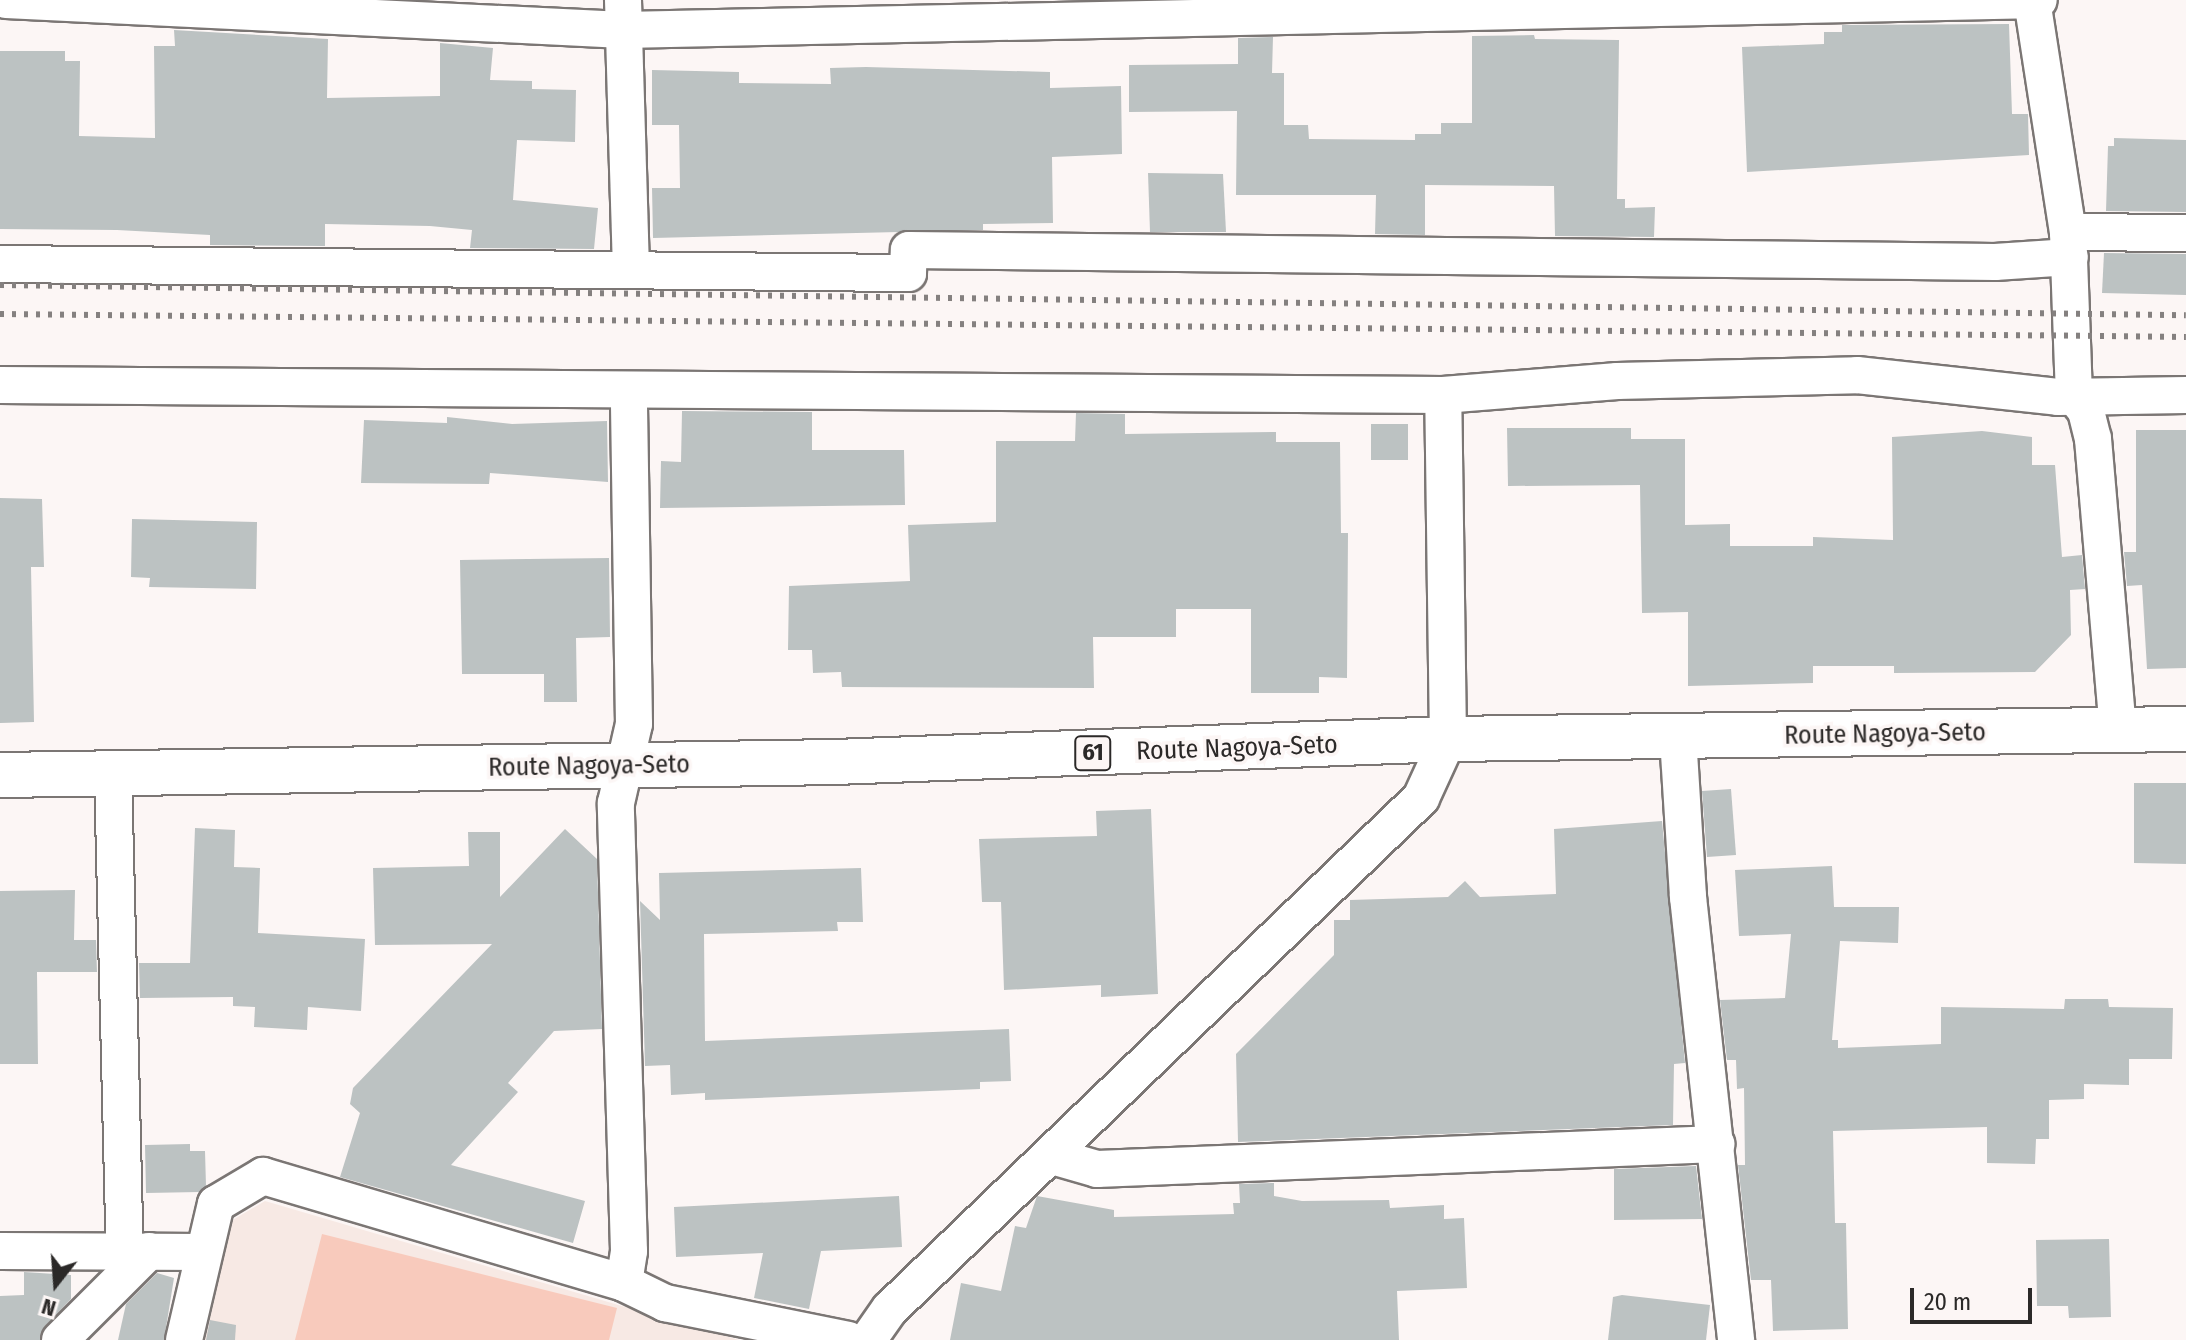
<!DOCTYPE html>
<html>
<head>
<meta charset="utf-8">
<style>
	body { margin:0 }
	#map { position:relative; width:2186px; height:1340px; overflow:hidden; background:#fcf6f5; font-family:"Fira Sans Condensed",sans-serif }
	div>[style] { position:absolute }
	.built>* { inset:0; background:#f7e9e4 }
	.green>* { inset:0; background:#f8cabc }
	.building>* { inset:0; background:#bcc2c2 }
	.roads { filter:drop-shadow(2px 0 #7b7674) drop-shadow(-2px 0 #7b7674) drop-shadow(0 2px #7b7674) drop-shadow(0 -2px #7b7674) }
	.street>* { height:36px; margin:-18px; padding:0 18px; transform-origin:18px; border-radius:18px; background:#fff }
	.primary>* { height:44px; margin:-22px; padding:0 22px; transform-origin:22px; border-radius:22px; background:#fff }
	.rail>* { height:6px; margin-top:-3px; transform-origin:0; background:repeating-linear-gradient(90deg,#84807f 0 4px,transparent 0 12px) }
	span { translate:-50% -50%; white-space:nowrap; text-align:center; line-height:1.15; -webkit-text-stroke:7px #fcf6f5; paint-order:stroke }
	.shield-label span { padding:2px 6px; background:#fcf6f5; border:2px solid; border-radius:6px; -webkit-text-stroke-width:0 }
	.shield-label { font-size:24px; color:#2b2928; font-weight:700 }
	.street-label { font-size:26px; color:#2b2928 }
	.north { position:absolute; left:16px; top:1244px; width:80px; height:80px; -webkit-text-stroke:6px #fcf6f5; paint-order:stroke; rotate:197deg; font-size:22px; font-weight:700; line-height:32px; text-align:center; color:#2b2928 }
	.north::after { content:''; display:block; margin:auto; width:28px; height:36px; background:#2b2928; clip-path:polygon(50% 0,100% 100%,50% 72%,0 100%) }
	.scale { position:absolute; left:1910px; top:1288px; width:122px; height:36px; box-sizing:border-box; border:4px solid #2b2928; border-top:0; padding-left:10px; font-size:24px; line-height:28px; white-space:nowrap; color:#2b2928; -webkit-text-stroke:6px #fcf6f5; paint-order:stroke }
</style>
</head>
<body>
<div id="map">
	<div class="built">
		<i style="clip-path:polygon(265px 1201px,632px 1309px,739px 1340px,202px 1340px,231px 1221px)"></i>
	</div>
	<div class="green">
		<i style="clip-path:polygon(322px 1234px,617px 1308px,609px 1340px,295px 1340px)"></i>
	</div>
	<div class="building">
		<i style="clip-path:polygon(2009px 24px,2012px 114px,2028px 114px,2029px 155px,1747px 172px,1742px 47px,1824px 44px,1824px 32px,1842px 32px,1842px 25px)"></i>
		<i style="clip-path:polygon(174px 30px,328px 39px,327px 98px,440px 96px,440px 43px,493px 48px,490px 80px,532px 81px,532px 89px,576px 90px,575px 142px,517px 140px,513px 200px,598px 208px,594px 249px,470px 248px,472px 230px,430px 226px,325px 224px,325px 246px,210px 245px,210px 235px,117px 230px,0 229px,0 51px,65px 51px,65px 61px,80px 61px,79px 136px,155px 138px,154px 46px,175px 46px)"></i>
		<i style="clip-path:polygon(1534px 35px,1535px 39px,1619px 40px,1617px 199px,1625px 199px,1625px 208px,1655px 207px,1654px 237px,1555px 236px,1554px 186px,1425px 185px,1425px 235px,1375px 234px,1376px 195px,1236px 195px,1237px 111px,1129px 112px,1129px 65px,1238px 64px,1238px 38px,1273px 37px,1272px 73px,1284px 73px,1284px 125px,1308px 125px,1309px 139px,1415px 140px,1415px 134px,1441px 134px,1441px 123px,1472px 123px,1472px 36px)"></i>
		<i style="clip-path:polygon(866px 67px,1050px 72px,1050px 88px,1121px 86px,1122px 154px,1052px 157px,1053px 223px,983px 224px,983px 230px,653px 238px,652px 188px,680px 188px,679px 125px,652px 125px,652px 70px,739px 72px,739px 83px,831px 84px,830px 68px)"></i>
		<i style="clip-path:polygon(2114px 138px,2186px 140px,2186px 212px,2106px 211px,2108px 146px,2114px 146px)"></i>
		<i style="clip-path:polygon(1148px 173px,1223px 174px,1226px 232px,1150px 232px)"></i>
		<i style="clip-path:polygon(2104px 253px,2186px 254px,2186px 295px,2102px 293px)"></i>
		<i style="clip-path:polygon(682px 411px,812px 412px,812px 450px,904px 450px,905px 505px,660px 508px,661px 461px,681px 462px)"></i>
		<i style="clip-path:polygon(1076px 413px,1125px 414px,1125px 434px,1276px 432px,1276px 442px,1340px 442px,1341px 533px,1348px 533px,1347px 678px,1319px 677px,1319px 693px,1251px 693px,1251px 609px,1176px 609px,1176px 637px,1093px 637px,1094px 688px,842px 687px,841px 672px,813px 673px,812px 650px,788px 650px,789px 586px,910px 581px,908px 525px,996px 522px,996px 441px,1075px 441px)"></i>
		<i style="clip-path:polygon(447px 417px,512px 424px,607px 421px,608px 482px,490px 473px,489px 484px,361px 483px,364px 420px,447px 423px)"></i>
		<i style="clip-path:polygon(1371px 424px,1408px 424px,1408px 460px,1371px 460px)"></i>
		<i style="clip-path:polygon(1507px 428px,1631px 428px,1631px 439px,1685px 439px,1685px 525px,1730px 524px,1730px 546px,1813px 546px,1813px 537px,1893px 540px,1892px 437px,1982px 431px,2032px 437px,2032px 465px,2055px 465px,2062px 557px,2082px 555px,2085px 589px,2070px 590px,2071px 635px,2035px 672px,1894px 673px,1894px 666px,1813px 666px,1813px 683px,1688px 686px,1688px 612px,1642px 613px,1640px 485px,1508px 486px)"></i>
		<i style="clip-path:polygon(2136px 430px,2186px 430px,2186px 668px,2147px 669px,2142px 585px,2127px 586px,2124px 552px,2136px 552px)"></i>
		<i style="clip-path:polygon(0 498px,42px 499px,44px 567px,31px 567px,34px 722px,0 723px)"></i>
		<i style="clip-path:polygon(132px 519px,257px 522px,256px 589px,149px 587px,150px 578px,131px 577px)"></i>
		<i style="clip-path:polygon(609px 558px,610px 637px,576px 638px,577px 702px,544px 702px,544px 674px,462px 674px,460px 560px)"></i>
		<i style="clip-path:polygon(2134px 783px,2186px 783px,2186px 864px,2134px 863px)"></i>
		<i style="clip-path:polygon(1731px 789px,1736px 855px,1707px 857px,1702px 791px)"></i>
		<i style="clip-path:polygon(1151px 809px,1158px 994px,1101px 997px,1101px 985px,1004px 990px,1001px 902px,982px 902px,979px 839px,1097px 836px,1096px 811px)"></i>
		<i style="clip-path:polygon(1662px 821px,1685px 1063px,1674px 1064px,1673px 1125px,1238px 1142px,1236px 1054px,1334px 955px,1334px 920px,1350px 920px,1350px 900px,1448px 897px,1465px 881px,1480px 897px,1556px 894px,1554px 829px)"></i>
		<i style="clip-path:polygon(195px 828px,235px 830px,234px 867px,260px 868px,258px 933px,365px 939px,361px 1011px,308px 1007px,307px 1030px,254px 1027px,255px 1007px,233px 1006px,233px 997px,140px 998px,139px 963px,190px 963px)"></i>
		<i style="clip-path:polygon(565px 829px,597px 859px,602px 1029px,554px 1031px,508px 1083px,518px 1092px,451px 1165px,585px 1201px,573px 1243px,340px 1177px,360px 1113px,350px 1104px,353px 1088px,492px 944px,375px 945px,373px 868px,469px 866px,468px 832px,500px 832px,500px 897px)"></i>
		<i style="clip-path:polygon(1832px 866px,1834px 907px,1899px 907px,1898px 943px,1840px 941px,1832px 1040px,1838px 1040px,1838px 1048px,1941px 1044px,1941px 1007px,2064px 1009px,2065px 999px,2108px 999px,2109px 1007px,2173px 1008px,2172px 1059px,2129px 1059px,2129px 1085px,2084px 1084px,2084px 1099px,2049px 1100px,2049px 1139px,2036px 1139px,2035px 1164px,1987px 1163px,1987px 1127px,1833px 1131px,1835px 1223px,1846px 1223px,1848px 1329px,1773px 1331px,1771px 1280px,1751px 1280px,1738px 1165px,1745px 1165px,1744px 1088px,1737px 1089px,1736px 1060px,1727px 1060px,1720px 1000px,1785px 998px,1791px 934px,1739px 936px,1735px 870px)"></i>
		<i style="clip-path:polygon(861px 868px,863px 922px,837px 922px,838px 931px,704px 934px,705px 1041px,1009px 1029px,1011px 1081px,980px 1082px,980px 1089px,705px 1100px,705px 1093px,671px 1095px,670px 1065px,645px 1066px,640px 901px,660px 920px,659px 873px)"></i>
		<i style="clip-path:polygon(75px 890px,74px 940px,96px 940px,97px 972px,37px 972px,38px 1064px,0 1064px,0 891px)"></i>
		<i style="clip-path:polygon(190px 1144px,190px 1151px,205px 1151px,206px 1186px,199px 1192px,146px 1193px,145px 1145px)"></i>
		<i style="clip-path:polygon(1696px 1166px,1702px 1219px,1614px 1220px,1614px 1169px)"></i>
		<i style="clip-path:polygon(1274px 1183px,1274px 1196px,1302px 1201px,1389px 1200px,1390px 1208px,1444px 1205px,1444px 1219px,1464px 1218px,1467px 1288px,1397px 1291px,1399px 1340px,950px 1340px,961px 1283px,1001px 1291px,1015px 1226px,1026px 1228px,1037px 1196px,1114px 1210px,1114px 1217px,1234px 1214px,1233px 1203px,1240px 1203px,1239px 1184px)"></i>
		<i style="clip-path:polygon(899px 1196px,902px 1247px,821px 1251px,809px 1309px,754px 1298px,763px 1253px,676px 1257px,674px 1207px)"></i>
		<i style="clip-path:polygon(2109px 1239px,2111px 1317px,2069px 1318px,2068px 1306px,2037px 1306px,2036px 1240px)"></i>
		<i style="clip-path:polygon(24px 1272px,71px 1275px,71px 1299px,45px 1326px,40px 1340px,0 1340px,0 1296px,24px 1295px)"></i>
		<i style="clip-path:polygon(157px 1273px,174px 1278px,164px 1340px,118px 1340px,126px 1304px)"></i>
		<i style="clip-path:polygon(1622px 1295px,1710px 1305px,1706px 1340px,1608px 1340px,1613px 1297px)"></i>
		<i style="clip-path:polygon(210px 1320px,236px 1325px,235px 1340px,206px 1340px)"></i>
	</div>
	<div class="roads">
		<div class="street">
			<i style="left:6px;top:0;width:618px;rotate:2.78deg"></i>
			<i style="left:623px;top:30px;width:1416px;rotate:-1.21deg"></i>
			<i style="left:623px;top:0;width:270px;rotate:88.3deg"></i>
			<i style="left:2032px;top:0;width:235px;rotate:81.2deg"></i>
			<i style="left:2068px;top:232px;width:164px;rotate:87.9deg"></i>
			<i style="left:2074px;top:396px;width:19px;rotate:51deg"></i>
			<i style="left:2086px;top:411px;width:29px;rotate:76deg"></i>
			<i style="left:2093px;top:439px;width:292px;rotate:85.1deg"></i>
			<i style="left:2068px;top:232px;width:118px;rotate:0.5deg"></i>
			<i style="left:0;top:264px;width:908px;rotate:0.57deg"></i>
			<i style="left:908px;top:273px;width:23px;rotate:-88deg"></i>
			<i style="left:909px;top:250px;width:1086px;rotate:0.63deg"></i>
			<i style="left:1995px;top:262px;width:75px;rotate:-3.8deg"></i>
			<i style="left:0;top:385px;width:1443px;rotate:0.4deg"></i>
			<i style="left:1443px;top:395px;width:175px;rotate:-4.6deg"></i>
			<i style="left:1617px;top:381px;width:240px;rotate:-1.4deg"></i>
			<i style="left:1857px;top:375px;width:202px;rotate:6.2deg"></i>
			<i style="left:2058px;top:397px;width:128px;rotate:-0.9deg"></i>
			<i style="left:1678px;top:737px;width:160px;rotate:86.4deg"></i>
			<i style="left:1688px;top:897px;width:446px;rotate:83.8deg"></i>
			<i style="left:113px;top:773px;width:477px;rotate:88.6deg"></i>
			<i style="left:1052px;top:1156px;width:47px;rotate:16.1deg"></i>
			<i style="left:1097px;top:1169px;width:620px;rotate:-2.31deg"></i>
			<i style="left:0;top:1251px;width:204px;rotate:0.3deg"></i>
			<i style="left:624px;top:1283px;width:32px;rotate:-81deg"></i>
			<i style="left:629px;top:1251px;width:448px;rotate:-91.7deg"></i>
			<i style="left:616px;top:803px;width:81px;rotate:-77.2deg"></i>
			<i style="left:634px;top:724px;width:334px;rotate:-90.9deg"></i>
			<i style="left:60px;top:1340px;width:126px;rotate:-45deg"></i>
			<i style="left:184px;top:1340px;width:140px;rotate:-76.8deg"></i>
			<i style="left:216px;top:1204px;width:55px;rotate:-30.8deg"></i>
			<i style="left:263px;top:1176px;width:377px;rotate:16.5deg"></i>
			<i style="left:624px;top:1283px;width:46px;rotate:26deg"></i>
			<i style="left:665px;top:1303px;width:187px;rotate:11.4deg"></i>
			<i style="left:868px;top:1340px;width:38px;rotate:-55deg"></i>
			<i style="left:890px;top:1309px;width:737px;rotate:-43.9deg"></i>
			<i style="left:1421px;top:798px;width:65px;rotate:-65.4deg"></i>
			<i style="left:1448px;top:739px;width:344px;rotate:-90.8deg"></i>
		</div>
		<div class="primary">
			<i style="left:0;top:775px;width:835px;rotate:-0.89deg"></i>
			<i style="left:835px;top:762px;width:613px;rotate:-2.15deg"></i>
			<i style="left:1448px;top:739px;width:738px;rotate:-0.78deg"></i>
		</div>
	</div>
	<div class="rail">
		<i style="left:0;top:285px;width:2186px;rotate:0.79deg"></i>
		<i style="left:0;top:314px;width:2186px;rotate:0.6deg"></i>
	</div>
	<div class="shield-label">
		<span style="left:1093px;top:753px">61</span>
	</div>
	<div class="street-label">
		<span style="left:1885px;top:734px;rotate:-1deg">Route Nagoya-Seto</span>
		<span style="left:1237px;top:748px;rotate:-2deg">Route Nagoya-Seto</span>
		<span style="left:589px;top:766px;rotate:-1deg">Route Nagoya-Seto</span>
	</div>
	<div class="north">N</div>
	<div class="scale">20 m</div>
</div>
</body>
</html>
